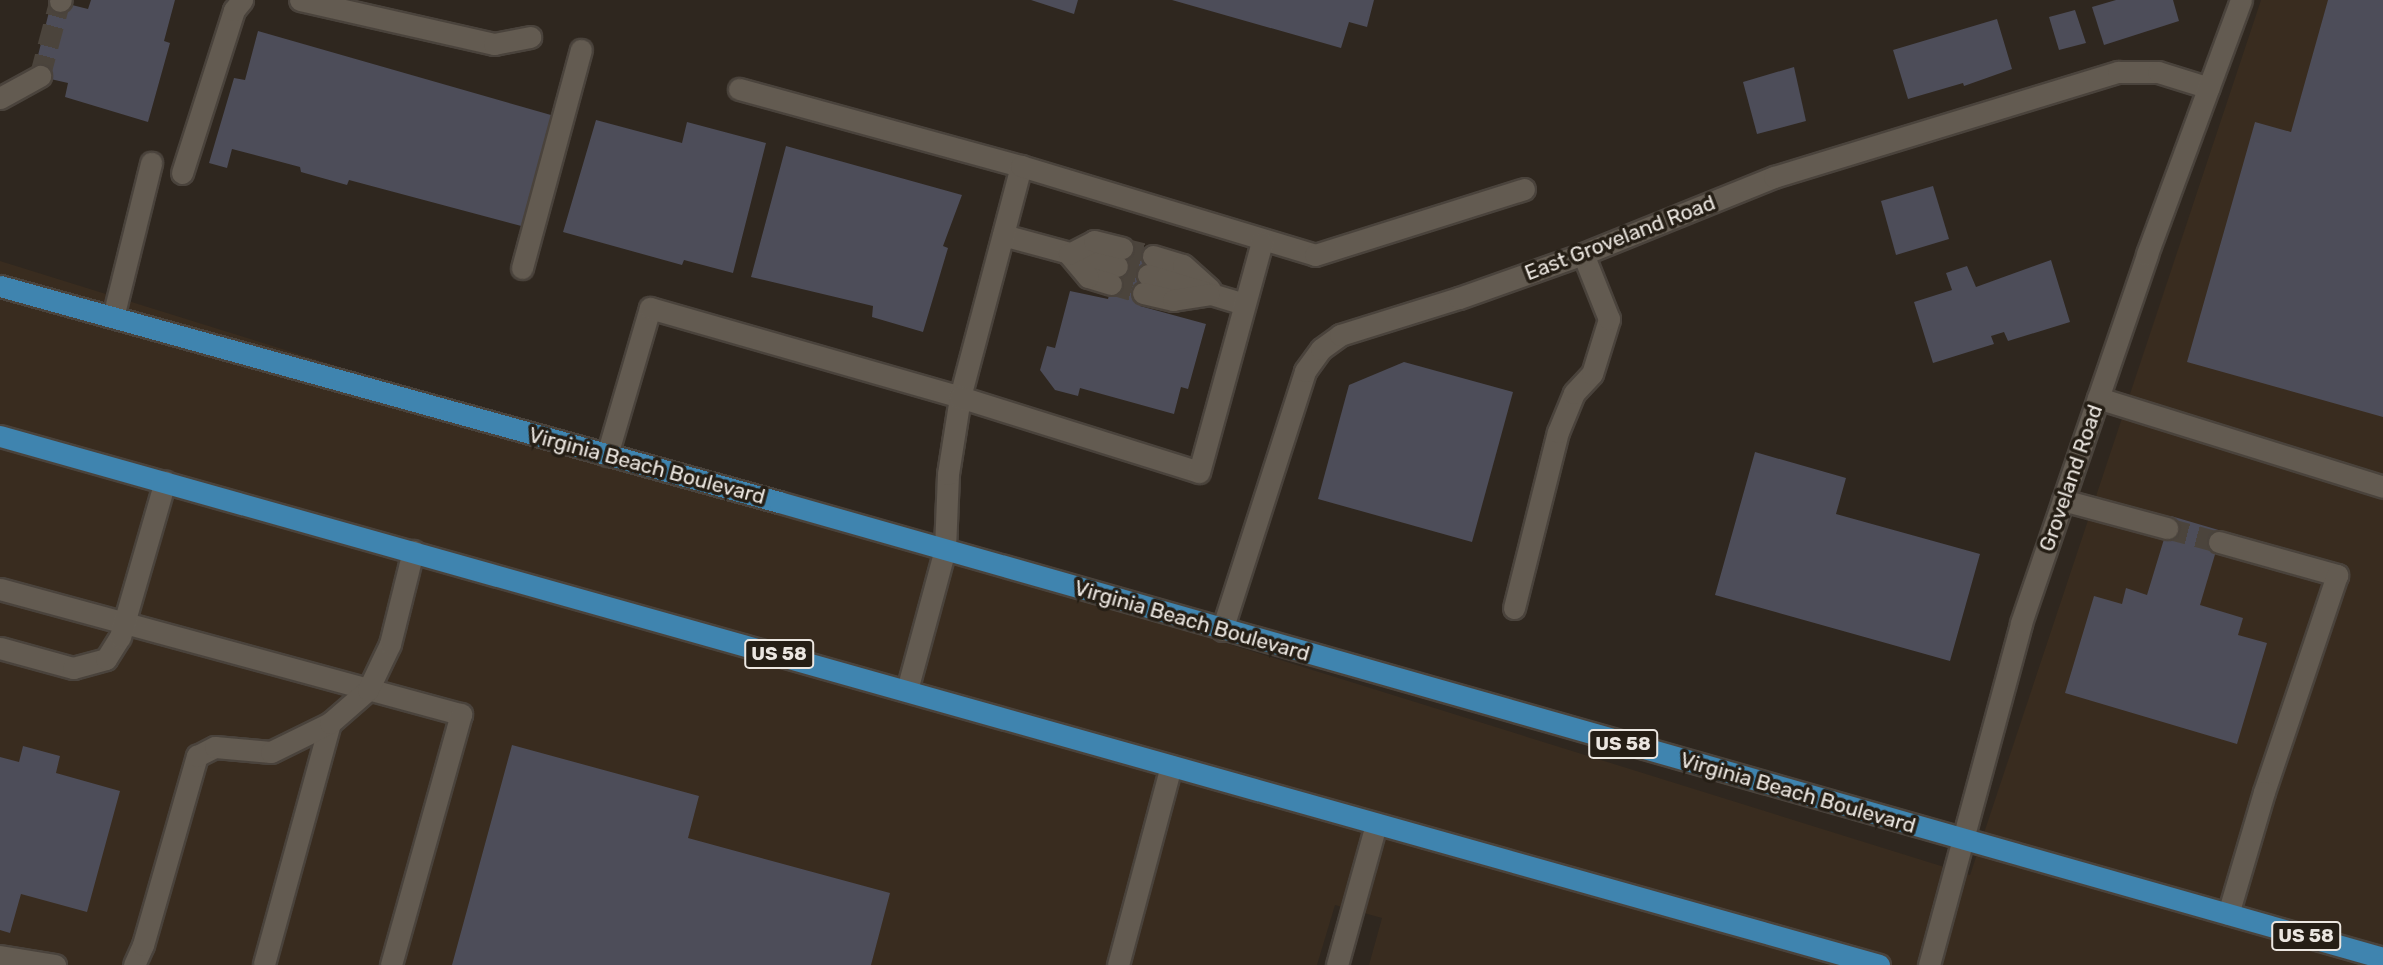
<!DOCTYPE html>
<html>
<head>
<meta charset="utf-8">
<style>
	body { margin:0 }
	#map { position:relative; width:2383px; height:965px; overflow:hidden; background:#2f271f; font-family:Rubik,sans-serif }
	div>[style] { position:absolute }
	.built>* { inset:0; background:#392c1f }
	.building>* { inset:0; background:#4d4d59 }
	.minor-tunnel>* { height:21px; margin-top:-10.5px; transform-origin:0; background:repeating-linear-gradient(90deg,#4b443c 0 21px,transparent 0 31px) }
	.roads { filter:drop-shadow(2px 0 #4a433c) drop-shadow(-2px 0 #4a433c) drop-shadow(0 2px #4a433c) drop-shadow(0 -2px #4a433c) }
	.minor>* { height:21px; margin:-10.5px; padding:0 10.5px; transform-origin:10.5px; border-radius:10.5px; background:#635b51 }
	.major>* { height:21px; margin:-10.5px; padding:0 10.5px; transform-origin:10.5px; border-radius:10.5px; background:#3f84af }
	span { translate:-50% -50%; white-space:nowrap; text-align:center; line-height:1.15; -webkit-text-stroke:7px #251e15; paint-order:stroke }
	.shield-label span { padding:2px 5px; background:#251e15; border:2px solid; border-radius:5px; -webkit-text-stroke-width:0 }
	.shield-label { font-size:19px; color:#ebe6e0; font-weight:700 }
	.street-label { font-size:21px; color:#ebe6e0 }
</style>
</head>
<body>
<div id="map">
	<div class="built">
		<i style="clip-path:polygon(2261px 0,2383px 0,2383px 965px,1369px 965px,1382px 918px,1335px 905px,1317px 965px,0 965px,0 261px,1970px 875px)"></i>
	</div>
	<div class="building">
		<i style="clip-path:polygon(52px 0,88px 9px,91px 0,175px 0,164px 41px,170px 43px,148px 122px,65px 97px,68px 83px,33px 75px)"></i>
		<i style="clip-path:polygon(1031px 0,1078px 0,1074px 14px)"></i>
		<i style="clip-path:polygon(1172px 0,1374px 0,1367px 27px,1349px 22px,1341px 48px)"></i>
		<i style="clip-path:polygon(2116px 0,2173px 0,2179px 21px,2104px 45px,2092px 7px)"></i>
		<i style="clip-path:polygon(2328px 0,2383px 0,2383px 417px,2187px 362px,2255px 122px,2291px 132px)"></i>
		<i style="clip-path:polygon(2075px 10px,2086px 43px,2059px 50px,2049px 17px)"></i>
		<i style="clip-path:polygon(1997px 19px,2012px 69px,1964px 86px,1963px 83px,1908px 99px,1893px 50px)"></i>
		<i style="clip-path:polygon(258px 31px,558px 117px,529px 228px,349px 180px,347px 185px,301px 172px,300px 167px,232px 149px,227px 168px,209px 163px,234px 78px,245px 80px)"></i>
		<i style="clip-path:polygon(1794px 67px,1806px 121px,1757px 134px,1743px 82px)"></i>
		<i style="clip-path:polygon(596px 120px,682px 143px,687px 122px,766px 143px,733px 273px,684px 260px,682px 265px,563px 232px)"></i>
		<i style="clip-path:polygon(786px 146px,962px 195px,943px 246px,948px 248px,923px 332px,872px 317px,873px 306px,751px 277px)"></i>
		<i style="clip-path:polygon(1933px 186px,1949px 239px,1896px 255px,1881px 201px)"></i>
		<i style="clip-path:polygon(1123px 242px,1154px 251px,1140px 306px,1206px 324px,1188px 389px,1181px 387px,1174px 414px,1080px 388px,1078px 396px,1055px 390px,1040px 370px,1047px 346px,1055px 348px,1070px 291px,1108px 299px)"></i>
		<i style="clip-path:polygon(2051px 260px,2070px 322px,2008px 341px,2004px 332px,1991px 336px,1994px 344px,1933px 363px,1914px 302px,1952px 290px,1946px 273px,1967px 266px,1976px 287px)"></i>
		<i style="clip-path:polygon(1404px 362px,1513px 392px,1472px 542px,1318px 499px,1349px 385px)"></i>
		<i style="clip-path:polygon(1755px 452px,1846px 478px,1836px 514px,1980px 554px,1950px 661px,1715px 595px)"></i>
		<i style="clip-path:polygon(2171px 516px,2222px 531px,2200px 605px,2243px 618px,2238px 635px,2267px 643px,2237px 744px,2065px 693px,2094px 596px,2122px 604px,2126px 588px,2147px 595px)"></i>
		<i style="clip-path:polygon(512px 745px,699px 796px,688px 838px,890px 893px,871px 965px,452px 965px)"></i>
		<i style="clip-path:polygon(23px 746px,60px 756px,56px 773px,120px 791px,87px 912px,21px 894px,10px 933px,0 930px,0 757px,19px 762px)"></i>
	</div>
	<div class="minor-tunnel">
		<i style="left:40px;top:76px;width:78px;rotate:-75.1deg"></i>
		<i style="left:1122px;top:248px;width:32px;rotate:14deg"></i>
		<i style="left:1117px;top:266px;width:32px;rotate:16deg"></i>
		<i style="left:1111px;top:284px;width:33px;rotate:16deg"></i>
		<i style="left:2167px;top:528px;width:54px;rotate:15.1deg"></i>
	</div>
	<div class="roads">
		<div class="minor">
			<i style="left:300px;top:0;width:199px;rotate:12.8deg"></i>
			<i style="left:494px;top:44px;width:37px;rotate:-11deg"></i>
			<i style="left:60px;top:1px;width:1px;rotate:-45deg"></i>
			<i style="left:739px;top:89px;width:292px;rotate:15.3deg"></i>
			<i style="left:0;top:98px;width:46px;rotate:-28.8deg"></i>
			<i style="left:182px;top:173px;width:171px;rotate:-72.3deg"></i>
			<i style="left:234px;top:10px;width:13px;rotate:-51deg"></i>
			<i style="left:1003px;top:235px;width:118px;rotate:15.2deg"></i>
			<i style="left:1153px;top:256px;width:31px;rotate:17deg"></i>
			<i style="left:1183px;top:265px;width:36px;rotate:42deg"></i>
			<i style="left:522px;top:268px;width:226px;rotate:-74.9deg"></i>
			<i style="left:1148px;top:275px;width:100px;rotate:16.8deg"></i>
			<i style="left:1111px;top:284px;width:24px;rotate:-163deg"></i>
			<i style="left:1088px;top:277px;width:30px;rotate:-130deg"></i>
			<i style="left:1069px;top:254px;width:28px;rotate:-27deg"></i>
			<i style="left:1094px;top:241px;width:29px;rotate:14deg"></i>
			<i style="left:1143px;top:293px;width:31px;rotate:13deg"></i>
			<i style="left:1173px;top:300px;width:36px;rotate:-9deg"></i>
			<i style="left:113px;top:317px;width:159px;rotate:-76.1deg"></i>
			<i style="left:2098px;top:398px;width:299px;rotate:17.3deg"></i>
			<i style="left:607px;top:455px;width:153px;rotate:-73.7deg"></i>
			<i style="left:650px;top:308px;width:323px;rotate:16deg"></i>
			<i style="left:960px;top:397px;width:239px;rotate:-75.2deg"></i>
			<i style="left:1021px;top:166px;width:307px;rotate:16.8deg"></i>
			<i style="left:1315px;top:255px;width:219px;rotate:-17.5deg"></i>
			<i style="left:2063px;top:500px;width:108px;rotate:15.1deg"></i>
			<i style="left:2219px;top:542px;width:123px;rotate:15.6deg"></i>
			<i style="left:2337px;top:575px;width:229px;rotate:108.6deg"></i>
			<i style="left:2264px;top:792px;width:127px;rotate:106.4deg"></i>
			<i style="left:0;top:589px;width:478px;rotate:15.2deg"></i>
			<i style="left:461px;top:714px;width:261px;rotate:105.6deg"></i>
			<i style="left:1514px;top:608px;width:181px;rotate:-76deg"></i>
			<i style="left:1558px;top:432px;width:42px;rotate:-67.7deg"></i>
			<i style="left:1574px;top:393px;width:26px;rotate:-47deg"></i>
			<i style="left:1592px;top:374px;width:58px;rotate:-72.8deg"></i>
			<i style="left:1609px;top:319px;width:70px;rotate:-111.8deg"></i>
			<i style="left:1222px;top:630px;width:272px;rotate:-72.2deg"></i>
			<i style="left:1305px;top:371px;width:27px;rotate:-54deg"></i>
			<i style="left:1321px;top:349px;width:24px;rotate:-36deg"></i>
			<i style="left:1340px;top:335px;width:125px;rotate:-17.3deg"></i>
			<i style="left:1459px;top:298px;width:132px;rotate:-19.5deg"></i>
			<i style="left:1583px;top:254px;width:206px;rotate:-22deg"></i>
			<i style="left:1774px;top:177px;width:360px;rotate:-17deg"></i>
			<i style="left:2118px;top:72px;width:40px"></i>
			<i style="left:2158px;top:72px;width:53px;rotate:17.4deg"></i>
			<i style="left:0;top:648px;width:76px;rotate:15.3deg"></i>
			<i style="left:73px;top:668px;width:34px;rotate:-15deg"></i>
			<i style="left:106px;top:659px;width:26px;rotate:-58deg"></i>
			<i style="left:120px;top:637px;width:162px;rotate:-73.9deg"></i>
			<i style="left:907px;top:690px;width:146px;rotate:-74.9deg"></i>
			<i style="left:945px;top:549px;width:75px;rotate:-87.7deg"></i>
			<i style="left:948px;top:474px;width:78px;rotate:-81.1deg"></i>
			<i style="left:960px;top:397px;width:250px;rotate:17.4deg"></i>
			<i style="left:1199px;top:472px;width:238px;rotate:-74.7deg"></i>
			<i style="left:0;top:956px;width:56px;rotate:9.3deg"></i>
			<i style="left:264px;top:964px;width:250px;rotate:-74.7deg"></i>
			<i style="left:134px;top:965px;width:22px;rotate:-66deg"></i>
			<i style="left:143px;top:945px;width:197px;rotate:-74.1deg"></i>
			<i style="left:197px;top:756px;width:20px;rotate:-27deg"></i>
			<i style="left:215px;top:747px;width:56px;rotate:5.1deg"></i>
			<i style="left:271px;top:752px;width:66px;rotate:-26.2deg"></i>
			<i style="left:330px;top:723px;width:50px;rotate:-41deg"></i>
			<i style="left:368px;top:690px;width:51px;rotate:-64.4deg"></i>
			<i style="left:390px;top:644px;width:96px;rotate:-76.1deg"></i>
			<i style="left:1118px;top:965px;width:206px;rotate:-75.1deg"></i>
			<i style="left:1337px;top:965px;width:146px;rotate:-74.5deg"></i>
			<i style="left:1929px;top:965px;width:354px;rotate:-74.9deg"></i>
			<i style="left:2021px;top:623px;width:390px;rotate:-71.1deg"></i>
			<i style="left:2147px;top:254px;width:271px;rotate:-69.7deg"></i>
		</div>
		<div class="major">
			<i style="left:0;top:286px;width:808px;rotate:15.5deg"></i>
			<i style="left:779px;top:502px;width:1668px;rotate:15.87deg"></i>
			<i style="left:0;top:436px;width:1952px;rotate:15.72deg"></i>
		</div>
	</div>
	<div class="shield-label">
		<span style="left:779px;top:654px">US 58</span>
		<span style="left:1623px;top:744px">US 58</span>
		<span style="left:2306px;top:936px">US 58</span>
	</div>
	<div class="street-label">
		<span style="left:1620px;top:238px;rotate:-21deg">East Groveland Road</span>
		<span style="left:647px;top:466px;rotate:15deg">Virginia Beach Boulevard</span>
		<span style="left:2071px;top:478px;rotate:-71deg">Groveland Road</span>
		<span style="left:1192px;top:621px;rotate:16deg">Virginia Beach Boulevard</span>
		<span style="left:1798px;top:793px;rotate:16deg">Virginia Beach Boulevard</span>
	</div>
</div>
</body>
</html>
